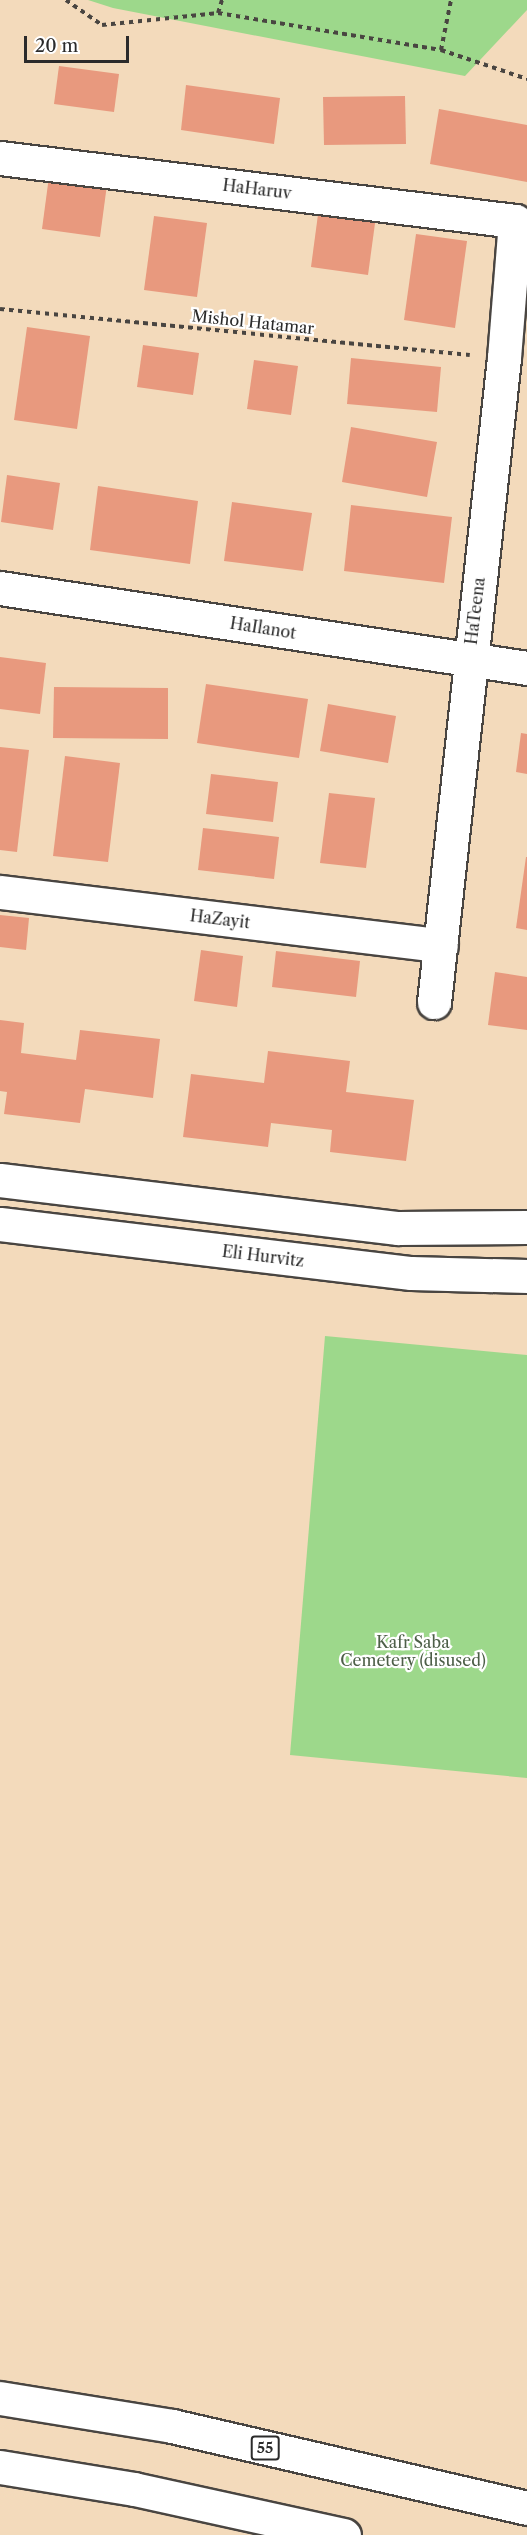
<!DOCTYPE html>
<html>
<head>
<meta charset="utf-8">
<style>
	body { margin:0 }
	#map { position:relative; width:527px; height:2535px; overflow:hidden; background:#f3dabb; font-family:"Libre Caslon Text",serif }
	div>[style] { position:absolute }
	.green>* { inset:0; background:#9dd88b }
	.building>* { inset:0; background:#e8997e }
	.path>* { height:4px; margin-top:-2px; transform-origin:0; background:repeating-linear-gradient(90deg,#494541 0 4.5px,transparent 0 9px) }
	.roads { filter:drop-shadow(2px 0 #494541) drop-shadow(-2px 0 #494541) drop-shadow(0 2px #494541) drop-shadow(0 -2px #494541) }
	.minor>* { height:33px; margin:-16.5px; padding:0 16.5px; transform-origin:16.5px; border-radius:16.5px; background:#fff }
	.highway>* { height:33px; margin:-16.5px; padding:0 16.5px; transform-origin:16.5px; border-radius:16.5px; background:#fff }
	span { translate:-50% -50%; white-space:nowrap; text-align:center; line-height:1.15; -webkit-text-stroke:4.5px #fff; paint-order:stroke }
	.shield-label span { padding:2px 4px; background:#fff; border:2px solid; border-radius:4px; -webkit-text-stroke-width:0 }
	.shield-label { font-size:15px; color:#2b2b2b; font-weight:700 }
	.street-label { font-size:16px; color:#2b2b2b }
	.park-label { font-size:16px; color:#4d5f48 }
	.scale { position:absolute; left:24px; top:36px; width:105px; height:27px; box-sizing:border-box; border:3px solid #2b2b2b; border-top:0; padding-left:8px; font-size:18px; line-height:21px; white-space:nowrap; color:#2b2b2b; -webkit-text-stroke:4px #fff; paint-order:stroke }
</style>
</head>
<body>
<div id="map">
	<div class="green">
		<i style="clip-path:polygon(88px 0,527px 0,527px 10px,465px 76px,113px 8px)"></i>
		<i style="clip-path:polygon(325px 1336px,527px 1355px,527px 1778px,290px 1755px)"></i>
	</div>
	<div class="building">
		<i style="clip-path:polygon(59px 66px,119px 74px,114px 112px,54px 104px)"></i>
		<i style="clip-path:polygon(186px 85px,280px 98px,274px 144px,181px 130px)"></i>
		<i style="clip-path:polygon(405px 96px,406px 144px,324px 145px,323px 97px)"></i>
		<i style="clip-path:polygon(439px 109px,527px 125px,527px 182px,430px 164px)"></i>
		<i style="clip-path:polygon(50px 169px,108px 177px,100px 237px,42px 229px)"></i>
		<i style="clip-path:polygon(319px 207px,376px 216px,368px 275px,311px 267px)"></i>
		<i style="clip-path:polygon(154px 216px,207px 223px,197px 297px,144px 290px)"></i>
		<i style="clip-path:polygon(416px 234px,467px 241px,455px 328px,404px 320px)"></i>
		<i style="clip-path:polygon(27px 327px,90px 336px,77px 429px,14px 420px)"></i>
		<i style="clip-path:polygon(143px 345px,199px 353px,193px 395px,137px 387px)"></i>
		<i style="clip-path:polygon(351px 358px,441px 367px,437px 412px,347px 404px)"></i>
		<i style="clip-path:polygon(254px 360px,298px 366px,291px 415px,247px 409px)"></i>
		<i style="clip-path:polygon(351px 427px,437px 442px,427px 497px,342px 482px)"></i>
		<i style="clip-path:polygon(7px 475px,60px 483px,53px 530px,1px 522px)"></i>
		<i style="clip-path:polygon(98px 486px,198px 501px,190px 564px,90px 550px)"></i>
		<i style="clip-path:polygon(232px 502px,312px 513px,303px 571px,224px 561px)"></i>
		<i style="clip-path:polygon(351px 505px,452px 517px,444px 583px,344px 571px)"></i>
		<i style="clip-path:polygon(0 657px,46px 663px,40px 714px,0 709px)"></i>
		<i style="clip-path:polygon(206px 684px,308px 699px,299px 758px,197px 743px)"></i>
		<i style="clip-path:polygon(54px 687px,168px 688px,168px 739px,53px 738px)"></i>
		<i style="clip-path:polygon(328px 704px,396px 716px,388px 763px,320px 751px)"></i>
		<i style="clip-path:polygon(521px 733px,527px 734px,527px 774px,516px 772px)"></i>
		<i style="clip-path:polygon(0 747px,29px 750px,17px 852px,0 850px)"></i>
		<i style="clip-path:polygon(65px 756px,120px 763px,108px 862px,53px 856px)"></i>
		<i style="clip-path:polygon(211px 774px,278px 782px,273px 822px,206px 814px)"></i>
		<i style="clip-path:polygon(329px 793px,375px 798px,366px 868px,320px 863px)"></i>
		<i style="clip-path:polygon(203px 828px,279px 837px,274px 879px,198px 870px)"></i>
		<i style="clip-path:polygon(526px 857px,527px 857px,527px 930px,516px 928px)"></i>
		<i style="clip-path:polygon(0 915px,29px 918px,26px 950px,0 947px)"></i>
		<i style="clip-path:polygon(201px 950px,243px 956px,237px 1007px,194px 1001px)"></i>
		<i style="clip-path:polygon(276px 951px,360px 961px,356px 997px,272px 987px)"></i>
		<i style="clip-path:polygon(495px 972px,527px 977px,527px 1030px,488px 1025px)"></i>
		<i style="clip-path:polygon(0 1020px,24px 1023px,21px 1053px,76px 1060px,80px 1030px,160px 1039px,153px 1098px,85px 1089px,80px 1123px,4px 1114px,7px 1092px,0 1091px)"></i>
		<i style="clip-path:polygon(268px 1051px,350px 1061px,346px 1092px,414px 1100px,406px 1161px,330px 1152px,332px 1130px,271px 1123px,268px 1147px,183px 1137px,191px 1074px,264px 1083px)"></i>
	</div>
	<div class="path">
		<i style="left:66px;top:0;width:44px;rotate:34.8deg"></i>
		<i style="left:102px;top:25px;width:117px;rotate:-5.9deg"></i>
		<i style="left:218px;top:13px;width:226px;rotate:9.4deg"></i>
		<i style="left:441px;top:50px;width:91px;rotate:18.6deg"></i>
		<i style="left:218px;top:13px;width:14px;rotate:-73deg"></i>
		<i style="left:441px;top:50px;width:51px;rotate:-78.7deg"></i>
		<i style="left:0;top:309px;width:472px;rotate:5.6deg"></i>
	</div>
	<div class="roads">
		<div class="minor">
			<i style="left:0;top:158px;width:519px;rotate:6.97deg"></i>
			<i style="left:515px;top:221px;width:137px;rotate:94.6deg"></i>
			<i style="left:504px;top:358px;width:648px;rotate:96.2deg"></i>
			<i style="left:0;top:588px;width:533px;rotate:8.63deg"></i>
			<i style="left:0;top:892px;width:444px;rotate:6.9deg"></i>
			<i style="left:0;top:1180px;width:401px;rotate:6.9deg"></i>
			<i style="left:398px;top:1228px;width:129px;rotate:-0.4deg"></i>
			<i style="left:0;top:1224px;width:414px;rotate:6.8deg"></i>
			<i style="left:411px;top:1273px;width:116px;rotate:1.5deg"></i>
		</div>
		<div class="highway">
			<i style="left:0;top:2398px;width:174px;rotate:9.2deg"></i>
			<i style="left:172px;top:2426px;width:364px;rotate:13deg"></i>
			<i style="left:0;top:2467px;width:136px;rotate:9.3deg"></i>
			<i style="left:134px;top:2489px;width:215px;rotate:12.4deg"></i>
		</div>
	</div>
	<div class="shield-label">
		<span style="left:265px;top:2448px">55</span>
	</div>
	<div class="street-label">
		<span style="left:257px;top:189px;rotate:7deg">HaHaruv</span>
		<span style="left:253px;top:322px;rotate:6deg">Mishol Hatamar</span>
		<span style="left:475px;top:611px;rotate:-83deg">HaTeena</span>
		<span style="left:263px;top:628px;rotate:9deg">HaIlanot</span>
		<span style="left:220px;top:919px;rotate:7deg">HaZayit</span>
		<span style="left:263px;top:1256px;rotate:7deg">Eli Hurvitz</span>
	</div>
	<div class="park-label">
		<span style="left:413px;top:1651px">Kafr Saba<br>Cemetery (disused)</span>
	</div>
	<div class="scale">20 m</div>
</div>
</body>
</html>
